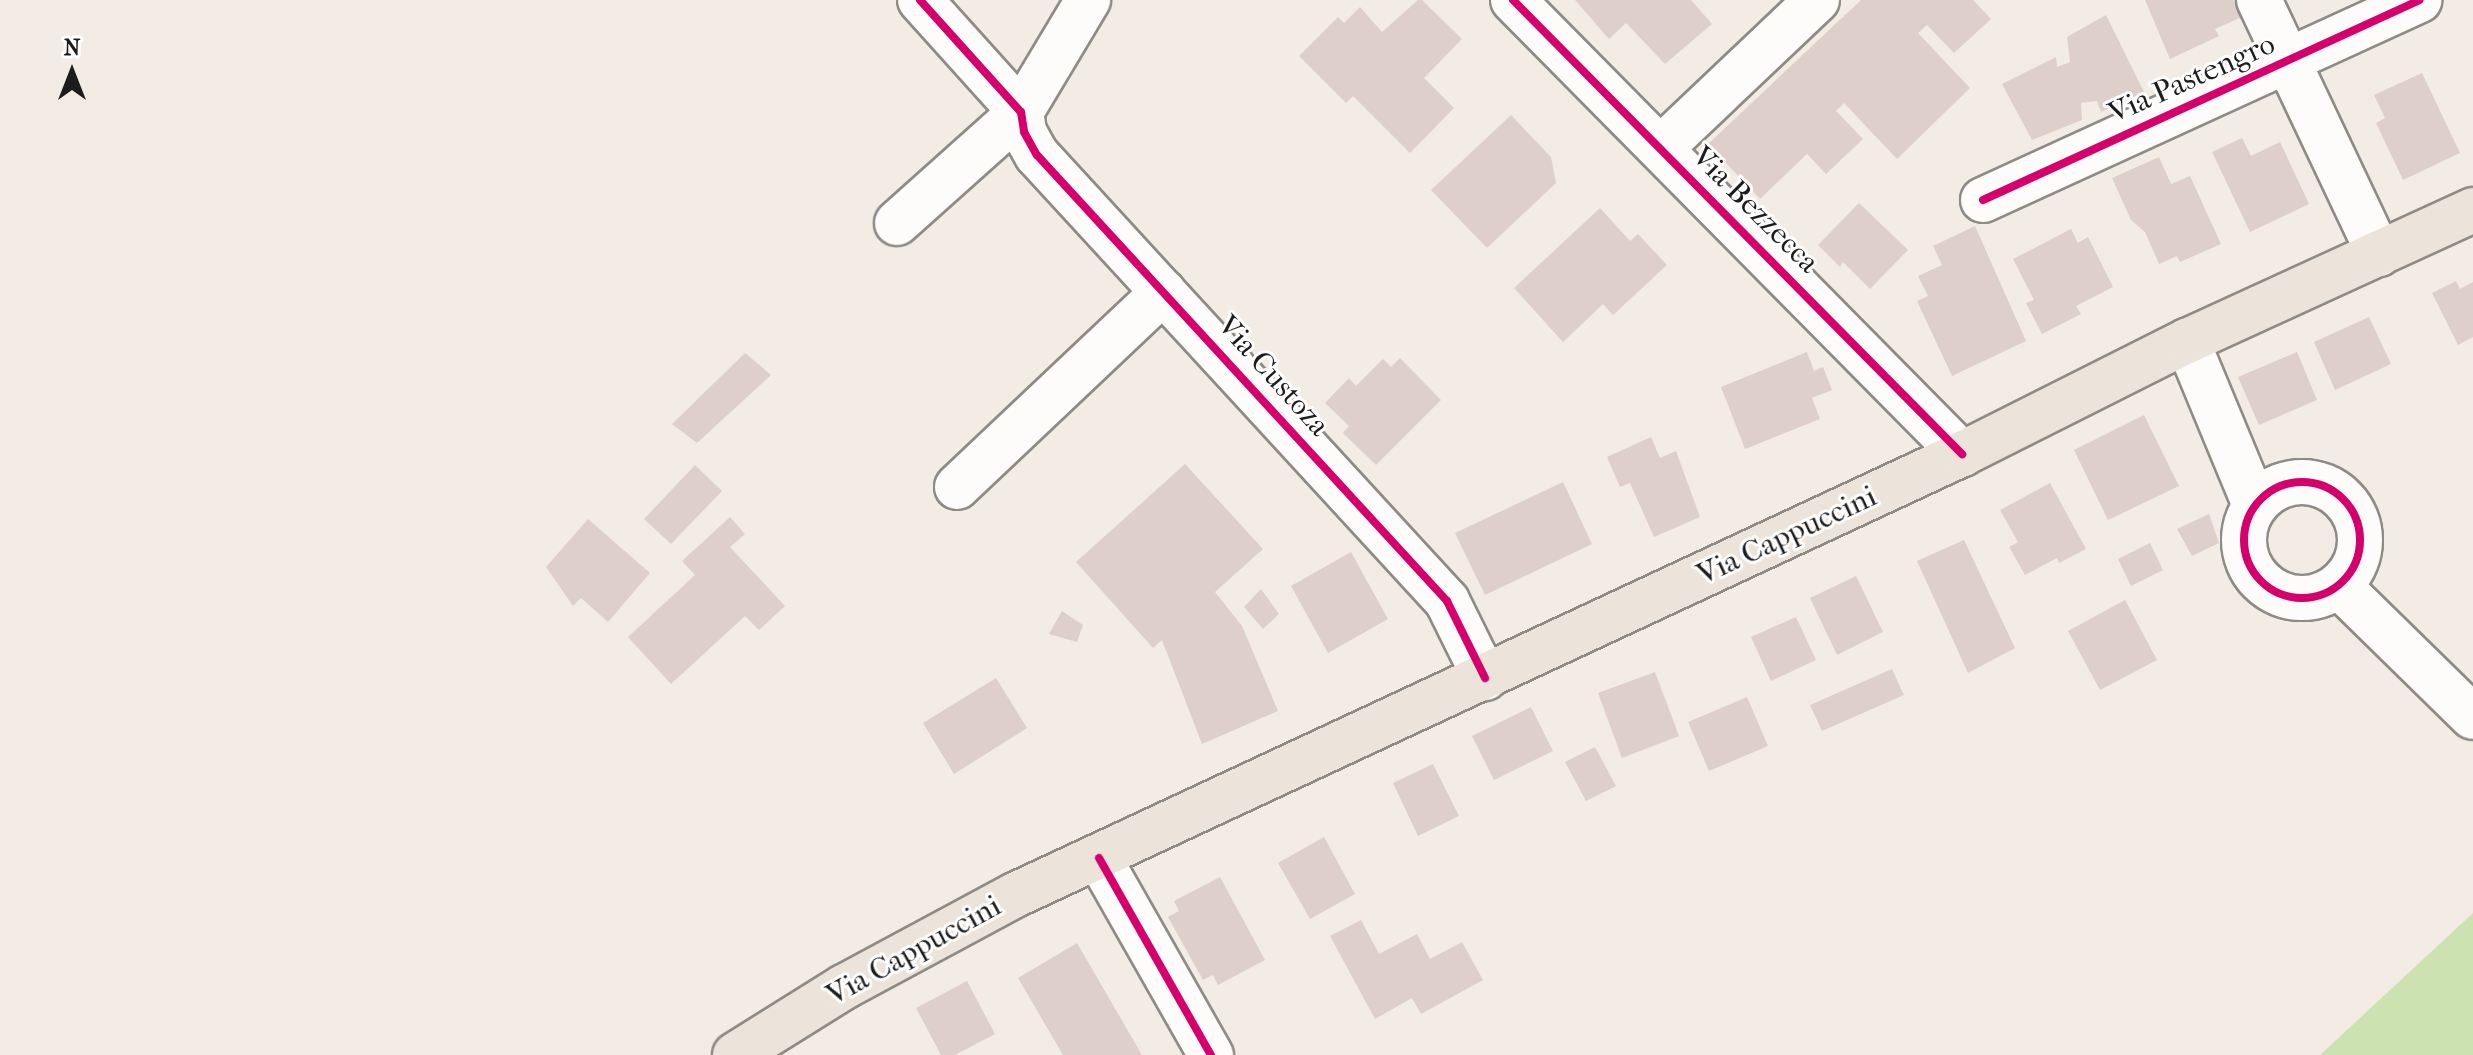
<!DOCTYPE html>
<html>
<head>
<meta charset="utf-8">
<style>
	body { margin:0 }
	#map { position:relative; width:2473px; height:1055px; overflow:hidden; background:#f3ece4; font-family:"IM FELL French Canon",serif }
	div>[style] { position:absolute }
	.green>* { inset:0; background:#cde2b1 }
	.building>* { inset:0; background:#decfca }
	.roads { filter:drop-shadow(2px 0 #8e8b86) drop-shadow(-2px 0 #8e8b86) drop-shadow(0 2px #8e8b86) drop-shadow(0 -2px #8e8b86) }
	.minor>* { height:44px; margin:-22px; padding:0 22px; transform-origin:22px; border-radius:22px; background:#fdfcfb }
	.minor>.ring { margin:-22px; padding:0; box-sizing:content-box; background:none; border:44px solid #fdfcfb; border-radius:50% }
	.major>* { height:44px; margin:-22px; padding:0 22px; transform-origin:22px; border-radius:22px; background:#ece4da }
	.cycleway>* { height:8px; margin:-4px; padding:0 4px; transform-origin:4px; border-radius:4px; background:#d6006c }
	.cycleway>.ring { margin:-4px; padding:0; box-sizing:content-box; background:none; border:8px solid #d6006c; border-radius:50% }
	span { translate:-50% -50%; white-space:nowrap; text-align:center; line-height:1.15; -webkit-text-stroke:6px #fff; paint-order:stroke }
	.street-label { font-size:30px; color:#1c1c1c }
	.north { position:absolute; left:32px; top:32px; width:80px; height:80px; -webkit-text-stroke:6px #fff; paint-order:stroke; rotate:0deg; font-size:22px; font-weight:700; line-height:32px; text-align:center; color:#1c1c1c }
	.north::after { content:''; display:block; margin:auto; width:28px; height:36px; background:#1c1c1c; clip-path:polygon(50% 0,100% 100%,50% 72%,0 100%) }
</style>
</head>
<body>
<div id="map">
	<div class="green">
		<i style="clip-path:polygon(2473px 913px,2473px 1055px,2320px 1055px)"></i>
	</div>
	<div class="building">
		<i style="clip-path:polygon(1418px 0,1422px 0,1462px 39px,1424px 78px,1454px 108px,1410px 153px,1353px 96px,1346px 103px,1299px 56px,1338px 17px,1344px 23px,1360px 7px,1382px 32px)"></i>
		<i style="clip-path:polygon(1575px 0,1691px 0,1712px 24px,1665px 64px,1626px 23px,1609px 39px)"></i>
		<i style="clip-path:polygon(1861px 0,1973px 0,1991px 19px,1954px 53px,1927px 25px,1918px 33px,1970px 88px,1897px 159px,1844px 103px,1836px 111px,1863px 139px,1826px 174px,1807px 154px,1760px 199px,1708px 144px)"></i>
		<i style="clip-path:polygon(2145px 0,2247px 0,2253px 12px,2215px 29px,2219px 36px,2170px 59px)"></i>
		<i style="clip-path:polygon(2106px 15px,2144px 92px,2101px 112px,2097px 101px,2081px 103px,2082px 120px,2032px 140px,2002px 84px,2056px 57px,2057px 67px,2070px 62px,2067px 37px)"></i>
		<i style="clip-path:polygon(2422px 73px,2460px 153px,2403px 180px,2376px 123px,2385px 118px,2374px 95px)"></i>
		<i style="clip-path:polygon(1511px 115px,1551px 157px,1556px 183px,1487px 248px,1431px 190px)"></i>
		<i style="clip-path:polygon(2242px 138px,2251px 156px,2280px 142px,2309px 204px,2250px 232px,2212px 152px)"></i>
		<i style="clip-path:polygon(2159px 157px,2171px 184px,2190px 176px,2221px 244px,2180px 262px,2177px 256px,2159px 264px,2145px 232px,2131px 220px,2112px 178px)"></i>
		<i style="clip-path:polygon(1859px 203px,1908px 250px,1870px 289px,1843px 262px,1840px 267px,1818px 245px)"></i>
		<i style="clip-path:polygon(1600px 208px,1630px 241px,1638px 234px,1667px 265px,1613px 315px,1603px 304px,1563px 342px,1514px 288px)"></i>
		<i style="clip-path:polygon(1975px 226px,2026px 341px,1952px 376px,1917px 301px,1928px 296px,1918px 276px,1942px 265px,1933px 246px)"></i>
		<i style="clip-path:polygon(2071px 229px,2078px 243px,2088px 237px,2113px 287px,2076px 306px,2081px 314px,2042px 334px,2026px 303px,2034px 300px,2013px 259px)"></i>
		<i style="clip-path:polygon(2456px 281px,2460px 289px,2473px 282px,2473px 337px,2458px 345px,2432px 293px)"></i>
		<i style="clip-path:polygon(2369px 317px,2391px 364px,2335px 390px,2314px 342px)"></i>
		<i style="clip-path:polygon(1807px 352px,1814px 371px,1823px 367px,1832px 390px,1812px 398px,1820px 419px,1745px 449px,1721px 387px)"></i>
		<i style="clip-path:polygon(2297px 352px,2317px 400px,2259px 425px,2238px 377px)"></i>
		<i style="clip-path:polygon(745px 353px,771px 375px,697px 443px,672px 424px)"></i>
		<i style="clip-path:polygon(1400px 358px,1441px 400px,1376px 465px,1343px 433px,1349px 426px,1325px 403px,1349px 378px,1356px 386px,1383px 359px,1391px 367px)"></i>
		<i style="clip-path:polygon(2144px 415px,2179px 486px,2108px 520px,2074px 450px)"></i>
		<i style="clip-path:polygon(1651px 437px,1660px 458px,1676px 451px,1700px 517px,1654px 537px,1630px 483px,1620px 487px,1607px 457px)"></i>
		<i style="clip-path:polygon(1185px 464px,1263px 549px,1215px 592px,1242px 626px,1278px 711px,1202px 744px,1162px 640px,1153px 648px,1076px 562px)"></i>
		<i style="clip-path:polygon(695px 465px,722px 491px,671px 544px,644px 519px)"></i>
		<i style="clip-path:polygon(1563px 482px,1592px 544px,1485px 595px,1455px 533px)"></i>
		<i style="clip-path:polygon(2050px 483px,2086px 549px,2059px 563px,2057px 558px,2025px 575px,2009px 547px,2018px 542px,2000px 510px)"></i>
		<i style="clip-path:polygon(2209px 514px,2219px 543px,2192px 556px,2177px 529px)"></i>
		<i style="clip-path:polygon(730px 517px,745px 534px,730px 547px,785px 606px,759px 630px,745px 616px,671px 684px,628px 637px,695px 575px,682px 561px)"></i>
		<i style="clip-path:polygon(588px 519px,650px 573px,608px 622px,581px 598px,573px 606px,546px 567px)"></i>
		<i style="clip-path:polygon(1964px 540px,2015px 648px,1968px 673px,1917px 561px)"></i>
		<i style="clip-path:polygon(2150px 543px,2163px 570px,2131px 586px,2118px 559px)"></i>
		<i style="clip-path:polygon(1351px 552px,1388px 619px,1328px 653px,1291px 586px)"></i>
		<i style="clip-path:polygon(1856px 576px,1883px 632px,1837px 655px,1810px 598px)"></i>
		<i style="clip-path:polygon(1261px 589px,1279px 614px,1263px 629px,1244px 607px)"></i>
		<i style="clip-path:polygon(2125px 600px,2157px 660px,2100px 690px,2068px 631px)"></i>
		<i style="clip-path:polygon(1062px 611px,1083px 625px,1077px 642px,1049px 634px)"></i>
		<i style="clip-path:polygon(1796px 617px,1816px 660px,1771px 681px,1751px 637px)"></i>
		<i style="clip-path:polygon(1892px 669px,1904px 695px,1822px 731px,1810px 705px)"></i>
		<i style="clip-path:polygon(1655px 672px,1679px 736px,1622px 758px,1598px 693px)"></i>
		<i style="clip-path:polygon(996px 678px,1027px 728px,954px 774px,923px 723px)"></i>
		<i style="clip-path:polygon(1747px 697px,1768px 746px,1709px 771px,1688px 722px)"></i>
		<i style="clip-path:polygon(1531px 707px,1553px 751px,1494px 780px,1472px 736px)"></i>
		<i style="clip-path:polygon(1595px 747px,1616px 786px,1586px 801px,1565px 762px)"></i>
		<i style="clip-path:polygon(1433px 764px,1459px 816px,1418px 836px,1393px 783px)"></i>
		<i style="clip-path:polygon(1324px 837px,1355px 894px,1310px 919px,1278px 863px)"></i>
		<i style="clip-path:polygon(1220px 877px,1265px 960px,1218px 985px,1213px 975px,1203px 980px,1168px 917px,1179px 911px,1174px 901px)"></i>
		<i style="clip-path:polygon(1361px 920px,1379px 954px,1417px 934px,1430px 959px,1462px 942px,1483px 980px,1421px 1014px,1412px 998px,1375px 1019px,1330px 936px)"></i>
		<i style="clip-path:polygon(1077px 943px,1142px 1055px,1063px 1055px,1018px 978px)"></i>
		<i style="clip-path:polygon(967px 981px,995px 1034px,955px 1055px,941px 1055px,916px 1008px)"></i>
	</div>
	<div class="roads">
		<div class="minor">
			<i style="left:920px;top:0;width:151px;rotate:48deg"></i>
			<i style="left:1021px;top:112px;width:20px;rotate:81deg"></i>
			<i style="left:1024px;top:132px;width:26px;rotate:61deg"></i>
			<i style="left:1037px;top:155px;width:606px;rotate:47.41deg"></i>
			<i style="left:1447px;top:601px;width:86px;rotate:63.7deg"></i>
			<i style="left:1513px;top:0;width:639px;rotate:45.32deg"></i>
			<i style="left:2259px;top:0;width:281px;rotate:64.7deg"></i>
			<i style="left:1661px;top:148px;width:215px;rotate:-43.5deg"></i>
			<i style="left:1983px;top:200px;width:480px;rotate:-24.6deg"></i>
			<i style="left:897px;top:223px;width:166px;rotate:-41.8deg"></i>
			<i style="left:1021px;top:112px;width:131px;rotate:-59.1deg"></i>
			<i style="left:2187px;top:341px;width:178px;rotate:67.5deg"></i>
			<i class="ring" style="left:2244px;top:482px;width:72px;height:72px"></i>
			<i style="left:957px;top:487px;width:284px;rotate:-43.4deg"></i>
			<i style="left:2339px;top:586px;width:187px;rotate:44.4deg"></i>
			<i style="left:1099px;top:858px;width:227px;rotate:60.4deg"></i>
		</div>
		<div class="major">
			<i style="left:735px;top:1055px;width:128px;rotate:-32deg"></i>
			<i style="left:844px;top:987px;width:194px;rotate:-28.3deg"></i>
			<i style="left:1015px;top:895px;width:1045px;rotate:-24.97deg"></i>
			<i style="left:1962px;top:454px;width:252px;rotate:-26.7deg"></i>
			<i style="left:2187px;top:341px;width:315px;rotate:-24.6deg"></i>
		</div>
	</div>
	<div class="cycleway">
		<i style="left:920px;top:0;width:151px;rotate:48deg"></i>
		<i style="left:1021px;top:112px;width:20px;rotate:81deg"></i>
		<i style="left:1024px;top:132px;width:26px;rotate:61deg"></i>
		<i style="left:1037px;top:155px;width:606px;rotate:47.41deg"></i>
		<i style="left:1447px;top:601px;width:86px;rotate:63.7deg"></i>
		<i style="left:1513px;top:0;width:639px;rotate:45.32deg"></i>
		<i style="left:1983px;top:200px;width:480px;rotate:-24.6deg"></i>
		<i class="ring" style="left:2244px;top:482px;width:108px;height:108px"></i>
		<i style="left:1099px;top:858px;width:227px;rotate:60.4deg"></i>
	</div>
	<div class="street-label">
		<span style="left:2192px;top:79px;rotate:-24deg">Via Pastengro</span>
		<span style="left:1755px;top:210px;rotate:45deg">Via Bezzecca</span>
		<span style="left:1273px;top:376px;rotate:48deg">Via Custoza</span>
		<span style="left:1787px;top:536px;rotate:-25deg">Via Cappuccini</span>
		<span style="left:914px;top:951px;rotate:-29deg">Via Cappuccini</span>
	</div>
	<div class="north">N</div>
</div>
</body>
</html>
